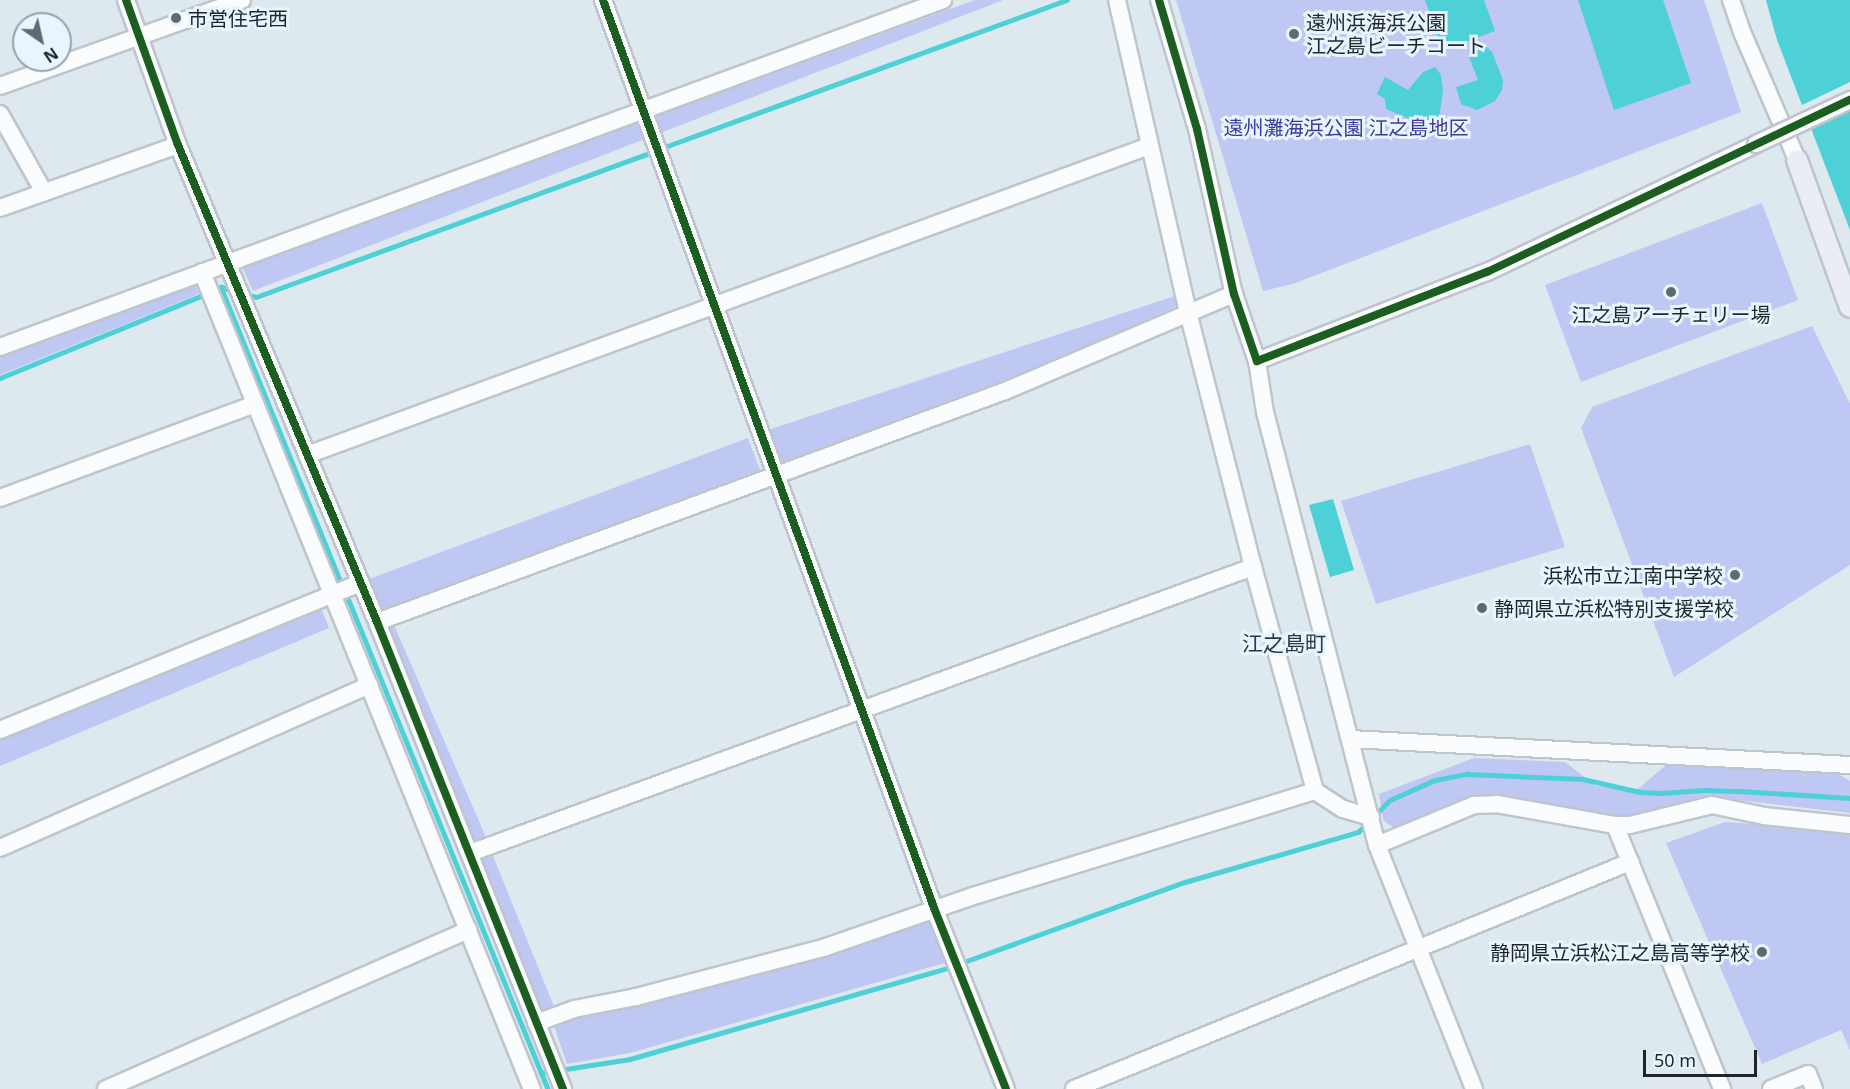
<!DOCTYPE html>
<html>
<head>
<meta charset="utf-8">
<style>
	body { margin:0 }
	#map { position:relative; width:1850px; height:1089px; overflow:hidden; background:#dee8ef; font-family:"Noto Sans","Noto Sans JP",sans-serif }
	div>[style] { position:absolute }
	.green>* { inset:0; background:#bfc7f3 }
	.water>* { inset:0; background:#4dd0d6 }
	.pier>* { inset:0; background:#dee8ef }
	.stream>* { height:4.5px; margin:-2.25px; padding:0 2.25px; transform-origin:2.25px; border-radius:2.25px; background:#4dd0d6 }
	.roads { filter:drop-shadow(2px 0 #bec5cb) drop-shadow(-2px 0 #bec5cb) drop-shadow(0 2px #bec5cb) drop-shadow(0 -2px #bec5cb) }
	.minor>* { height:16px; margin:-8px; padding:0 8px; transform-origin:8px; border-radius:8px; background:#fafcfd }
	.major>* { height:20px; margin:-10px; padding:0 10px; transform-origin:10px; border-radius:10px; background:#eaeef4 }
	.bridges { filter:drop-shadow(2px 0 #bec5cb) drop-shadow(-2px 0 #bec5cb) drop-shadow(0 2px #bec5cb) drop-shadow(0 -2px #bec5cb) }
	.minor-bridge>* { height:16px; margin:-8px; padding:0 8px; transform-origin:8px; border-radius:8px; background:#fafcfd }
	.cycleway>* { height:8px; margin:-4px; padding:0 4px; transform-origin:4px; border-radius:4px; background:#1b5e20 }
	.dots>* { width:16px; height:16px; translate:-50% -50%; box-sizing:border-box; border:3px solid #e8f5ff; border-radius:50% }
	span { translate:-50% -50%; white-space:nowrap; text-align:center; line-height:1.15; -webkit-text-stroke:6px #e8f5ff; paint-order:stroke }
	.poi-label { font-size:20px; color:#1f2529 }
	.left { translate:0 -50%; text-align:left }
	.right { translate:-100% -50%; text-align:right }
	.park-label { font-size:20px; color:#403a9d }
	.neighbourhood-label { font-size:21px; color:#2d3a43 }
	.north { position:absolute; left:12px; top:12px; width:60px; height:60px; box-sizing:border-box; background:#e8f5ff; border:2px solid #98a2a9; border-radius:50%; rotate:146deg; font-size:16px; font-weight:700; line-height:24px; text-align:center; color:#1f2529 }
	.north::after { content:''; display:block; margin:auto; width:21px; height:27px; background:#62696e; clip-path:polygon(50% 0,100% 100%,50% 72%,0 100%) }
	.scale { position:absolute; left:1643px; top:1050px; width:114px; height:27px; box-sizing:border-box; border:3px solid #1f2529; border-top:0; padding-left:8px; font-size:18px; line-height:21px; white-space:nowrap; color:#1f2529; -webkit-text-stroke:4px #e8f5ff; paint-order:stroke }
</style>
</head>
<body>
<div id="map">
	<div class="green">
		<i style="clip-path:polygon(975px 0,1003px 0,253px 291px,242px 267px)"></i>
		<i style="clip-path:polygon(1176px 0,1704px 0,1741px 112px,1293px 284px,1263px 291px)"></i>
		<i style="clip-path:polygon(1762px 203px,1798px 300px,1581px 382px,1545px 285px)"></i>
		<i style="clip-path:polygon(194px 281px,199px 294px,0 375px,0 355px)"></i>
		<i style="clip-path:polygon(1175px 296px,1177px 306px,1001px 384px,779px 463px,768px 430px)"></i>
		<i style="clip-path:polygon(1812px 326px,1850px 404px,1850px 565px,1674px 677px,1581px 428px,1592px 407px)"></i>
		<i style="clip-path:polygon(748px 438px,760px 470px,381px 610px,369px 579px)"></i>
		<i style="clip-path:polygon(1530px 444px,1565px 547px,1376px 604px,1341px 501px)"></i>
		<i style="clip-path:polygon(321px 608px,329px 628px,0 766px,0 737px)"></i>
		<i style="clip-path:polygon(394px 625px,488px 842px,470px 841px,385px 628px)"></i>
		<i style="clip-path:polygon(1474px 758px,1565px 762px,1596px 786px,1638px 789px,1667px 764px,1837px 773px,1850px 781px,1850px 813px,1712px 797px,1624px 816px,1476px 796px,1394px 828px,1383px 820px,1379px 794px)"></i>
		<i style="clip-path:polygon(1725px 822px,1850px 831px,1850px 1050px,1841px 1030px,1762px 1064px,1666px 843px)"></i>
		<i style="clip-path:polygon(493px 856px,555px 1009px,539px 1015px,477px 861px)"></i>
		<i style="clip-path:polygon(923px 919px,932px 920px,948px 962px,630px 1053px,567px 1064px,553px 1023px,804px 958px)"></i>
	</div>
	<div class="water">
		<i style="clip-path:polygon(1425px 0,1484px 0,1495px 31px,1443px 50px)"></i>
		<i style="clip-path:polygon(1578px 0,1663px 0,1691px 83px,1614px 110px)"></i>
		<i style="clip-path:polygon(1766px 0,1850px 0,1850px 230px,1777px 40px)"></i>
		<i style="clip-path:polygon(1483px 43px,1492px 52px,1503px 80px,1502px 90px,1495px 101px,1477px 110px,1461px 104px,1456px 87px,1478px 80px,1469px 57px)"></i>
		<i style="clip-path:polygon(1435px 67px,1441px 75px,1443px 90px,1439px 119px,1423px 125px,1386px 109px,1385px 99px,1377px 94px,1385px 77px,1408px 90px,1423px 72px)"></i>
		<i style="clip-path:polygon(1333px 499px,1354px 570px,1330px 577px,1309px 505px)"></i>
	</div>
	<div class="pier">
		<i style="clip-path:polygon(1850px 82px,1850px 111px,1810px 130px,1800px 106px)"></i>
	</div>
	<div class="stream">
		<i style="left:662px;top:148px;width:431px;rotate:-20.1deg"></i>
		<i style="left:221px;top:287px;width:322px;rotate:67.9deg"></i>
		<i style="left:213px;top:291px;width:9px;rotate:-27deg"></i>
		<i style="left:221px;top:287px;width:14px;rotate:17deg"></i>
		<i style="left:245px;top:294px;width:11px;rotate:15deg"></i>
		<i style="left:256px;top:297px;width:424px;rotate:-20.1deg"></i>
		<i style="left:0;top:378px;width:222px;rotate:-22.2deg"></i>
		<i style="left:346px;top:593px;width:536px;rotate:67.84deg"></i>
		<i style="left:1374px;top:816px;width:23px;rotate:-45deg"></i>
		<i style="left:1390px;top:800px;width:49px;rotate:-24deg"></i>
		<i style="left:1435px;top:780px;width:33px;rotate:-11deg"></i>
		<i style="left:1467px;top:774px;width:116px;rotate:2.5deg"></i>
		<i style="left:1583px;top:779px;width:58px;rotate:12.8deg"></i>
		<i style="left:1640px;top:792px;width:20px;rotate:3deg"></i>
		<i style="left:1660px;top:793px;width:44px;rotate:-3.9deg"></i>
		<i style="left:1704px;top:790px;width:36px;rotate:2deg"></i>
		<i style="left:1740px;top:791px;width:110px;rotate:3.6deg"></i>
		<i style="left:559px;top:1070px;width:72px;rotate:-8.8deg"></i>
		<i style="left:630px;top:1059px;width:333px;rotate:-16deg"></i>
		<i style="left:950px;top:967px;width:250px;rotate:-19.9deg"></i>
		<i style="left:1185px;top:882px;width:180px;rotate:-16.1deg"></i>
		<i style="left:1358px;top:832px;width:11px;rotate:-45deg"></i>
		<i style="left:541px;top:1073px;width:10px;rotate:-11deg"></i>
	</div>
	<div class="roads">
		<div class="minor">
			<i style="left:126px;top:0;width:154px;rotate:70.3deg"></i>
			<i style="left:178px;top:145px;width:517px;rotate:67.35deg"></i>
			<i style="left:377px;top:622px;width:503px;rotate:68.28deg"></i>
			<i style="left:603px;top:0;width:966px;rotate:69.97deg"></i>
			<i style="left:934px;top:908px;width:195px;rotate:68.3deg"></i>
			<i style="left:1117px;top:0;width:320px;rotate:77.2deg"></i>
			<i style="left:1188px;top:312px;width:263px;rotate:75.7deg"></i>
			<i style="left:1253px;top:567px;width:232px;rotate:74.5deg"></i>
			<i style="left:1159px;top:0;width:134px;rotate:73.6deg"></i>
			<i style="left:1197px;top:129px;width:169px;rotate:77.4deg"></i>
			<i style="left:1234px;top:294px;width:71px;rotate:71.1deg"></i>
			<i style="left:1257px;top:361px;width:52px;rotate:81.1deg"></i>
			<i style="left:1265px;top:412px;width:447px;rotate:75.5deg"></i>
			<i style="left:1377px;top:845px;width:263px;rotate:68.3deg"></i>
			<i style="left:1731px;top:0;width:34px;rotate:71deg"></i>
			<i style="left:1742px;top:32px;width:139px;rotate:66.7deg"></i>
			<i style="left:0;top:86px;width:257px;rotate:-19.6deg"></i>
			<i style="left:0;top:114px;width:90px;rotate:60.6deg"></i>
			<i style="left:0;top:208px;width:189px;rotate:-19.5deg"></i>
			<i style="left:202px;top:272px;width:881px;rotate:68.01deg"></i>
			<i style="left:0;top:347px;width:1005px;rotate:-20.2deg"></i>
			<i style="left:1257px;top:361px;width:247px;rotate:-21.2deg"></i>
			<i style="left:1487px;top:272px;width:298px;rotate:-25.4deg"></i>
			<i style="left:307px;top:455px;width:897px;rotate:-20.15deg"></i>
			<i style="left:0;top:498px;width:272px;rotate:-20.2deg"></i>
			<i style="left:377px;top:622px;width:669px;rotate:-20.2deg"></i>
			<i style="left:1005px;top:391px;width:249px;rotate:-23deg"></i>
			<i style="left:0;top:730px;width:389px;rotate:-22.2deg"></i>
			<i style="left:1350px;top:739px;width:501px;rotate:2.98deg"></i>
			<i style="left:1615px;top:825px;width:15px"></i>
			<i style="left:1630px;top:825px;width:84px;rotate:-13.7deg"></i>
			<i style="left:1712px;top:805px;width:53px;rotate:11.9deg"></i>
			<i style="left:1764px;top:816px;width:86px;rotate:6deg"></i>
			<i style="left:1377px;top:845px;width:105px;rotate:-22.4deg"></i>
			<i style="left:1474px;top:805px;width:23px;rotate:-2deg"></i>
			<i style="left:1497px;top:804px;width:120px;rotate:10.1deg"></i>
			<i style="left:1615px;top:825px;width:285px;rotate:67.9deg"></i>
			<i style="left:0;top:848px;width:404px;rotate:-23.8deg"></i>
			<i style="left:470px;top:853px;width:834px;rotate:-20.07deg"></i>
			<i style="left:536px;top:1023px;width:40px;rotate:-20.2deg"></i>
			<i style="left:574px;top:1009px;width:63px;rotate:-11deg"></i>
			<i style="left:636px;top:997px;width:196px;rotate:-14.7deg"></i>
			<i style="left:826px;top:947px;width:152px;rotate:-19.1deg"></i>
			<i style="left:970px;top:897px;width:361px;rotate:-17.1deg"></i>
			<i style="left:1315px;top:791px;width:33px;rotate:33deg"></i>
			<i style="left:1343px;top:809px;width:29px;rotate:16deg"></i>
			<i style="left:106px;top:1089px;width:396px;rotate:-23.7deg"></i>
			<i style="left:1074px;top:1089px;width:601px;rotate:-22.21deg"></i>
			<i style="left:1771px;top:1089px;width:40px;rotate:-22deg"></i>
			<i style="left:1808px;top:1074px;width:16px;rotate:68deg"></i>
		</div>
		<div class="major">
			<i style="left:1797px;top:160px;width:156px;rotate:70.2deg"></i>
		</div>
	</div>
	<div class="bridges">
		<div class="minor-bridge">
			<i style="left:1756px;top:144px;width:104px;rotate:-25.1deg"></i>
		</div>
	</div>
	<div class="cycleway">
		<i style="left:126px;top:0;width:154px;rotate:70.3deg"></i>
		<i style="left:178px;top:145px;width:517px;rotate:67.35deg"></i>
		<i style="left:377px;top:622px;width:503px;rotate:68.28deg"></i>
		<i style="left:603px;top:0;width:966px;rotate:69.97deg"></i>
		<i style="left:934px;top:908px;width:195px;rotate:68.3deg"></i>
		<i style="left:1159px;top:0;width:134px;rotate:73.6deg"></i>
		<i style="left:1197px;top:129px;width:169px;rotate:77.4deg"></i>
		<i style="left:1234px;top:294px;width:71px;rotate:71.1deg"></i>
		<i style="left:1257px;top:361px;width:247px;rotate:-21.2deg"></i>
		<i style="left:1487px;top:272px;width:402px;rotate:-25.4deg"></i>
	</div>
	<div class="dots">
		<i style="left:176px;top:18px;background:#62696e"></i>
		<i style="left:1294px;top:34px;background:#62696e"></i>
		<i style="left:1671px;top:292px;background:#62696e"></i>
		<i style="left:1735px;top:575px;background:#62696e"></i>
		<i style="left:1482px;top:608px;background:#62696e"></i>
		<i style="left:1762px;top:952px;background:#62696e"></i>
	</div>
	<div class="poi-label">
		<span class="left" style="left:188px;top:18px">市営住宅西</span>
		<span class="left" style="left:1306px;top:34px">遠州浜海浜公園<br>江之島ビーチコート</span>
		<span style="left:1671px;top:314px">江之島アーチェリー場</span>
		<span class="right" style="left:1723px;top:575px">浜松市立江南中学校</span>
		<span class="left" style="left:1494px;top:608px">静岡県立浜松特別支援学校</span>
		<span class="right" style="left:1750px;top:952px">静岡県立浜松江之島高等学校</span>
	</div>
	<div class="park-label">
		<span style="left:1346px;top:127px">遠州灘海浜公園 江之島地区</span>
	</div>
	<div class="neighbourhood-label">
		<span style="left:1284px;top:643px">江之島町</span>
	</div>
	<div class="north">N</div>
	<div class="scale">50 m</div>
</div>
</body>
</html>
